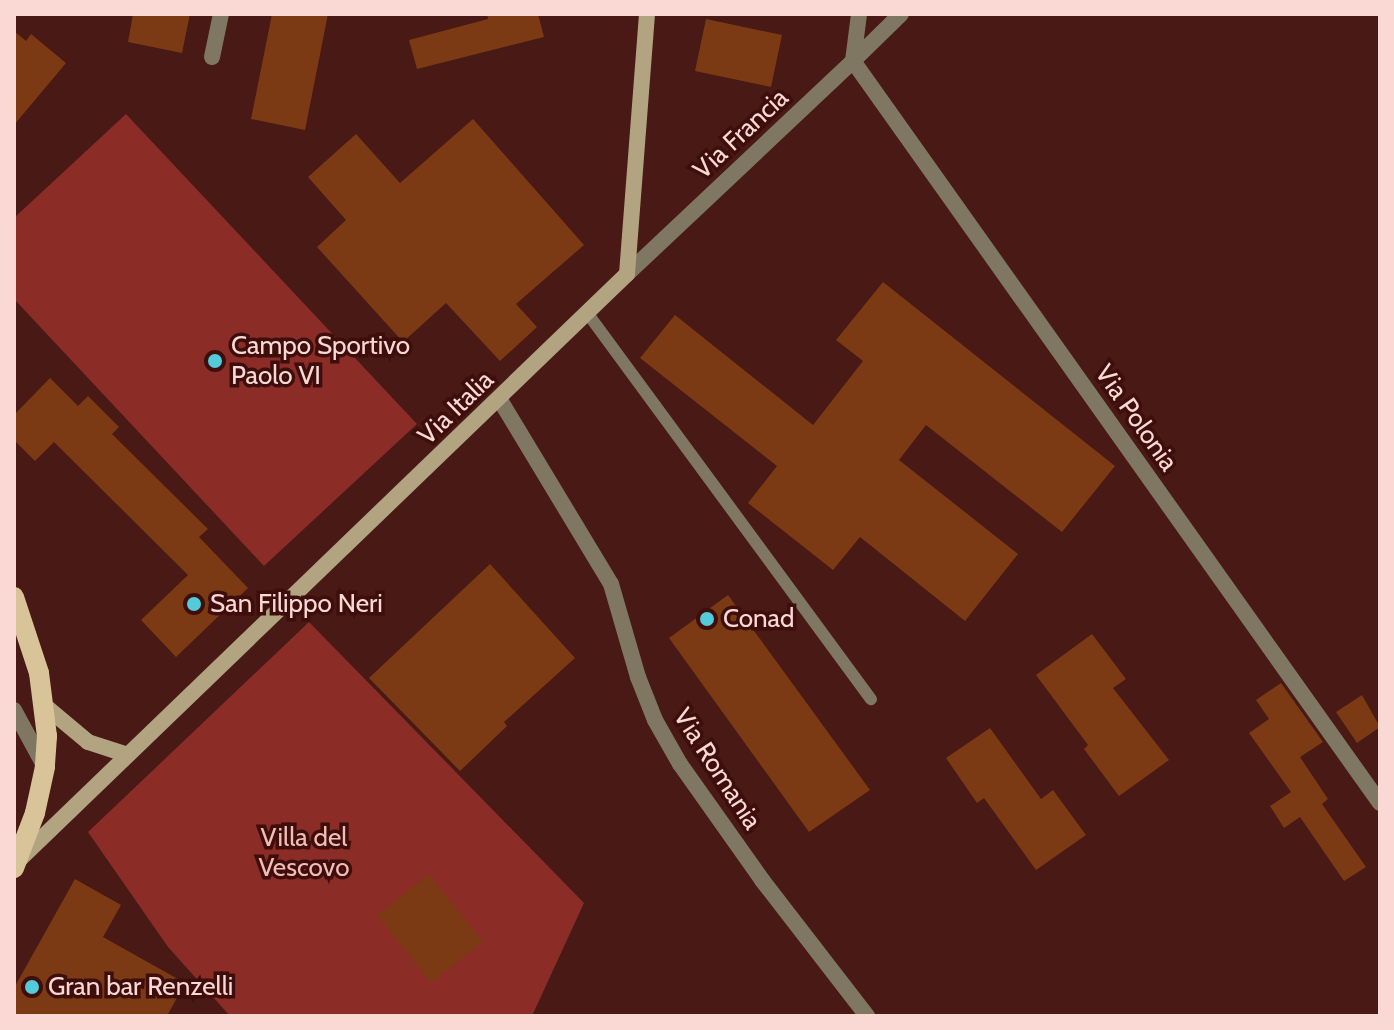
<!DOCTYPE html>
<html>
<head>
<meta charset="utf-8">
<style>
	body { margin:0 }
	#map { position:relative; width:1394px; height:1030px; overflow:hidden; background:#481915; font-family:Cabin,sans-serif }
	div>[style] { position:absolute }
	.green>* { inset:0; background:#8b2c27 }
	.building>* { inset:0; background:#7b3a13 }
	.lane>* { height:12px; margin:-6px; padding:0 6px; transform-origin:6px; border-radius:6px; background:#807762 }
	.street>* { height:16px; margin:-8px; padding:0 8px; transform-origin:8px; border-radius:8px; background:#807762 }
	.secondary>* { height:16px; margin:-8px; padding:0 8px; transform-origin:8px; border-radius:8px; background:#b2a381 }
	.primary>* { height:20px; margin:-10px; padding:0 10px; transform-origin:10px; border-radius:10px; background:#d8c498 }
	.dots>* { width:22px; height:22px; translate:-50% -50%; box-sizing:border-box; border:4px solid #3d0e0c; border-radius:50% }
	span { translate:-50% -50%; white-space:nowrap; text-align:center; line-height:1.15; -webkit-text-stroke:7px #3d0e0c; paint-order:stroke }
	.street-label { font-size:26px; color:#fad9d5 }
	.poi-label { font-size:26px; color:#fad9d5 }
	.left { translate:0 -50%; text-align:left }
	.park-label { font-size:26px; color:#f2bcb5 }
	.frame { position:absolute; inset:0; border:16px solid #fad9d5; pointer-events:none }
</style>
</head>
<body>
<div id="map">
	<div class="green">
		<i style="clip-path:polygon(126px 114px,417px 424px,264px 566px,14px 299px,14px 218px)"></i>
		<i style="clip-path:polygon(309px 622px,584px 903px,532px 1016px,230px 1016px,168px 947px,88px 832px)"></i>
	</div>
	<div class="building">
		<i style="clip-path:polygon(133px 14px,190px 14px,182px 53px,128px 42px)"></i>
		<i style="clip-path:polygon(272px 14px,328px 14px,305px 130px,251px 119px)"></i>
		<i style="clip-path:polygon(487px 14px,538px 14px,544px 37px,417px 69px,409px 40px,488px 19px)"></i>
		<i style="clip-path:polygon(706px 19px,782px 35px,771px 87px,695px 71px)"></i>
		<i style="clip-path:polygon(14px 31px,26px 41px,31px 34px,66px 63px,14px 125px)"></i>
		<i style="clip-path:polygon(473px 119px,584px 245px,516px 304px,537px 327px,500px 361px,446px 303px,403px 342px,317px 247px,346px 220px,308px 177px,356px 134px,400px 183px)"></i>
		<i style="clip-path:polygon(883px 282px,1115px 466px,1062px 532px,926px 425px,899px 460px,1018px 554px,965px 621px,860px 537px,833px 570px,748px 503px,777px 466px,640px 358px,675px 315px,813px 425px,863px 361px,836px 340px)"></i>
		<i style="clip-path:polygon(50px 378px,78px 406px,88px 396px,119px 427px,112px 434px,208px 529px,199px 537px,248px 588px,176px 657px,141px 620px,188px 575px,54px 442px,35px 461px,14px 440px,14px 415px)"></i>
		<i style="clip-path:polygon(490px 564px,575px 658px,504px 722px,507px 726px,460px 771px,369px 678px)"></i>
		<i style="clip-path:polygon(728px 595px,870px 790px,809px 832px,669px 638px)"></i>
		<i style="clip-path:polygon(1092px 634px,1126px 679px,1113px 688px,1169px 760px,1119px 796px,1084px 749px,1088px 745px,1036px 675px)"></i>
		<i style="clip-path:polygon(1281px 683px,1323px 742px,1300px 757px,1328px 799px,1322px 804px,1366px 867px,1344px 881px,1300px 817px,1284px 828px,1270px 806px,1291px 792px,1249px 733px,1269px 719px,1256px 700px)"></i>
		<i style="clip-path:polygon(1362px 695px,1380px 727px,1357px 743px,1336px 712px)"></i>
		<i style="clip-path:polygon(990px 728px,1041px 799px,1053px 790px,1086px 835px,1036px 870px,984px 798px,977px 803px,946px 758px)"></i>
		<i style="clip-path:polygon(429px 874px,483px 942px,431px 983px,377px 915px)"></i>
		<i style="clip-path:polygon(75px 879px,121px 905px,103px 937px,185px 983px,167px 1016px,14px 1016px,14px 988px)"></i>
	</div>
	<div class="lane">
		<i style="left:588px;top:314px;width:478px;rotate:53.7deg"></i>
	</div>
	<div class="street">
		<i style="left:901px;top:14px;width:67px;rotate:135.6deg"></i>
		<i style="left:853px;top:61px;width:910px;rotate:54.62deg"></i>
		<i style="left:212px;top:57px;width:44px;rotate:-78.2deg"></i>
		<i style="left:627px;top:274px;width:311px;rotate:-43.3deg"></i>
		<i style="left:853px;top:61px;width:47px;rotate:-82.7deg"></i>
		<i style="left:500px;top:400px;width:215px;rotate:58.9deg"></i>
		<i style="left:611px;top:584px;width:97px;rotate:73.8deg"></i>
		<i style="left:638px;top:677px;width:46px;rotate:68.4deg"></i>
		<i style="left:655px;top:720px;width:51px;rotate:60.4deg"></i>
		<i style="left:680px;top:764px;width:142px;rotate:54.7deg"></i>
		<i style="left:762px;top:880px;width:172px;rotate:52.3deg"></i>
		<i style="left:14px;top:710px;width:65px;rotate:61.5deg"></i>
	</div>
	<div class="secondary">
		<i style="left:45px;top:706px;width:56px;rotate:39.9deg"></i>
		<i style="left:88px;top:742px;width:40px;rotate:18deg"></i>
		<i style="left:20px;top:859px;width:843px;rotate:-43.94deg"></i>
		<i style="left:627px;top:274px;width:261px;rotate:-85.6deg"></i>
	</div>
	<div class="primary">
		<i style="left:14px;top:597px;width:80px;rotate:71.8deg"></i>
		<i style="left:39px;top:673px;width:64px;rotate:82.8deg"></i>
		<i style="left:47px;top:736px;width:31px;rotate:94deg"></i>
		<i style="left:45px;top:767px;width:47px;rotate:102.3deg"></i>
		<i style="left:35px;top:813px;width:59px;rotate:110.9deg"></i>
	</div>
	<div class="dots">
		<i style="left:215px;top:361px;background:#53cbda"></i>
		<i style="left:194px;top:604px;background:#53cbda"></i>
		<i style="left:707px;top:619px;background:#53cbda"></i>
		<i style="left:32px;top:987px;background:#53cbda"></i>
	</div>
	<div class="street-label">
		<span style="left:741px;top:134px;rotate:-43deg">Via Francia</span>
		<span style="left:456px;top:408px;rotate:-44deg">Via Italia</span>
		<span style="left:1136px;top:418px;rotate:55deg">Via Polonia</span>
		<span style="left:717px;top:769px;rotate:57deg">Via Romania</span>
	</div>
	<div class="poi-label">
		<span class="left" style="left:231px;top:361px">Campo Sportivo<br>Paolo VI</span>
		<span class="left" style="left:210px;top:604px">San Filippo Neri</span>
		<span class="left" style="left:723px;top:619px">Conad</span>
		<span class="left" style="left:48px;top:987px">Gran bar Renzelli</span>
	</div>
	<div class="park-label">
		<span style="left:304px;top:853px">Villa del<br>Vescovo</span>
	</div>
	<div class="frame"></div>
</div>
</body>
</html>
